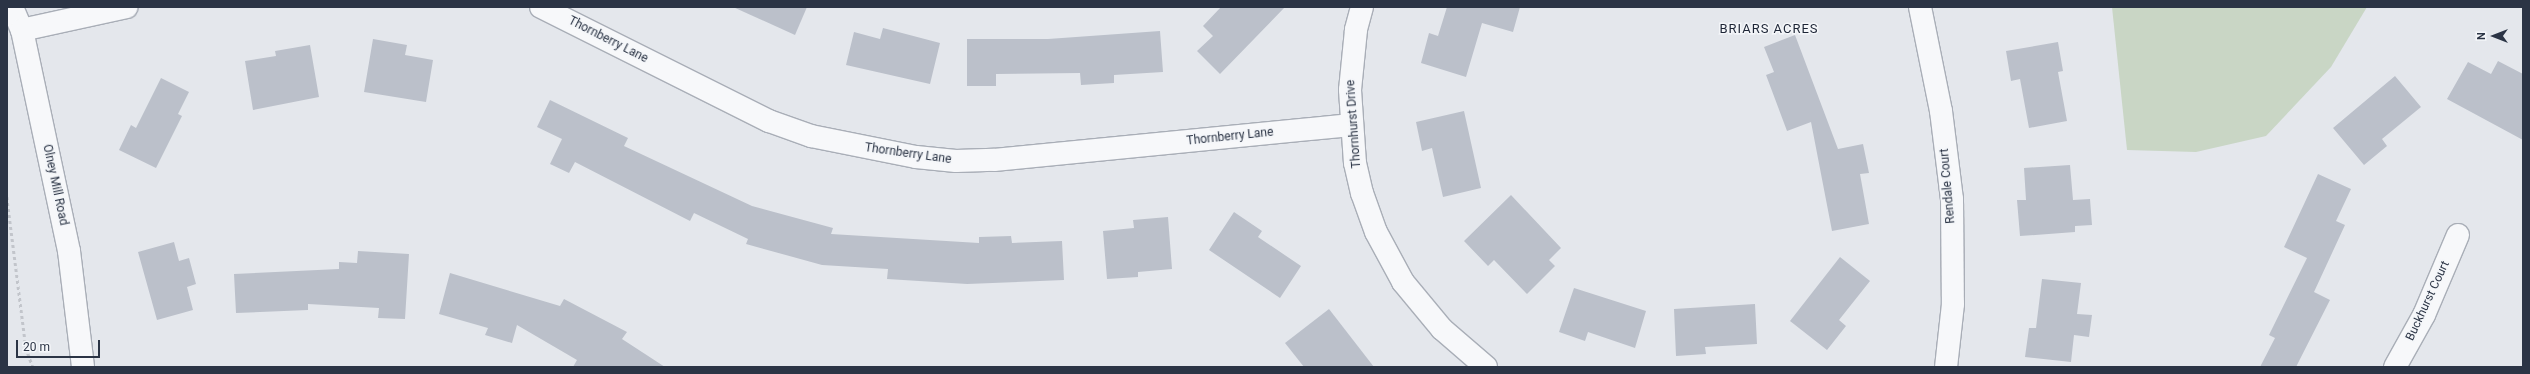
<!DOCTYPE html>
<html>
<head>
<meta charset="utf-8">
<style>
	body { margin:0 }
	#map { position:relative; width:2530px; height:374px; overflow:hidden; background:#e4e7ec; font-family:Roboto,sans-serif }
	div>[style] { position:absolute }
	.green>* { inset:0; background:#c9d6c5 }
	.building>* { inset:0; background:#bbc0ca }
	.path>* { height:2.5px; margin-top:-1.25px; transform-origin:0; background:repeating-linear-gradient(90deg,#c2c5cb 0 3px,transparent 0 6px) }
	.roads { filter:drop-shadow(1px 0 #a9aeb7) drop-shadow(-1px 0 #a9aeb7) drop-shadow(0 1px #a9aeb7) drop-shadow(0 -1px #a9aeb7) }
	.minor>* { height:22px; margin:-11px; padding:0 11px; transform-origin:11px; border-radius:11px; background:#f7f8fa }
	span { translate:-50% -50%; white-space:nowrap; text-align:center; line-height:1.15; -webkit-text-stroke:3px #f4f6f9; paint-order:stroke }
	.street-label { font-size:12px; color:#2b3445 }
	.neighbourhood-label { font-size:13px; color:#1d2536; letter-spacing:1px }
	.frame { position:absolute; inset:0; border:8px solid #2b3445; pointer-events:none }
	.north { position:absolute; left:2474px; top:16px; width:40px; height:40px; -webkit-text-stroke:3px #f4f6f9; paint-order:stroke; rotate:270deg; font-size:11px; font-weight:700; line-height:16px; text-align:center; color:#2b3445 }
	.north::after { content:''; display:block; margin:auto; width:14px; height:18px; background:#2b3445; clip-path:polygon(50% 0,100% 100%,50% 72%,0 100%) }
	.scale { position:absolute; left:16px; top:340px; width:84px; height:18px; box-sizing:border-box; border:2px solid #2b3445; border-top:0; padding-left:5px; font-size:12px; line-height:14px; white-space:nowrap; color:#2b3445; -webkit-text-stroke:3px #f4f6f9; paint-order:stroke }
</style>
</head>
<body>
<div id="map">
	<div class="green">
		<i style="clip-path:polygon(2112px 7px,2367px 7px,2331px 67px,2266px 136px,2196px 152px,2127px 150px)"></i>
	</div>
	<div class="building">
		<i style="clip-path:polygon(733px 7px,807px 7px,795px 35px)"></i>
		<i style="clip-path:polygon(1221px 7px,1285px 7px,1220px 74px,1197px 51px,1213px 36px,1203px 26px)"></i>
		<i style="clip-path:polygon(1447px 7px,1520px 7px,1513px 32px,1482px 23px,1466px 77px,1421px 63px,1429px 33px,1438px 36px)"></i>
		<i style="clip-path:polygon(883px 28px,940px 43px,930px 84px,846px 65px,854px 32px,880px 39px)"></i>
		<i style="clip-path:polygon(1160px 31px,1163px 72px,1114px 75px,1114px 83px,1081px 85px,1080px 73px,996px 74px,996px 86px,967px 86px,967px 39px,1048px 39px)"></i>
		<i style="clip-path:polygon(1795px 35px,1838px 149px,1863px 144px,1869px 173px,1860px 174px,1869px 224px,1832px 231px,1811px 122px,1787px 131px,1766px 75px,1774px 72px,1764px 47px)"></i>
		<i style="clip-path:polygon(373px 39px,407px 45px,405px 55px,433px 60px,426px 102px,364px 92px)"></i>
		<i style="clip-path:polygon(2058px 42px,2063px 71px,2058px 72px,2067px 121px,2029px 128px,2020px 79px,2011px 81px,2006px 51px)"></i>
		<i style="clip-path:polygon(310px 45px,319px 97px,253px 110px,245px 61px,276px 56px,275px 51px)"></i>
		<i style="clip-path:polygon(2498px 61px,2523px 74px,2523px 140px,2447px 99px,2468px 62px,2491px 74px)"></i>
		<i style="clip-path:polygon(2395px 76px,2421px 107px,2382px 139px,2387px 146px,2364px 165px,2333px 128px)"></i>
		<i style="clip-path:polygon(161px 78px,189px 92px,178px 114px,182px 116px,156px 168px,119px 150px,131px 125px,136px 128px)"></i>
		<i style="clip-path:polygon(550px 100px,628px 138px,624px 146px,752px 206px,833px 228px,831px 234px,979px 243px,979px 237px,1011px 236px,1012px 243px,1062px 241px,1064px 280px,967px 284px,887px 279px,888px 269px,822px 265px,746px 244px,748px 239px,694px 213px,690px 221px,575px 162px,569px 173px,550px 164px,562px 139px,537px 127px)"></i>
		<i style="clip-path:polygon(1464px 111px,1481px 188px,1443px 197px,1432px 148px,1422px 151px,1416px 122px)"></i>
		<i style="clip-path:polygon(2070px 165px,2073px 200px,2090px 199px,2092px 225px,2075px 226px,2075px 232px,2020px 236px,2017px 200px,2026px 200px,2024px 168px)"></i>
		<i style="clip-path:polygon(2318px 174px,2351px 189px,2336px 221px,2345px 225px,2314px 292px,2330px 300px,2296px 367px,2260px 367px,2275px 338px,2269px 335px,2307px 258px,2284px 247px)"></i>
		<i style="clip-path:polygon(1511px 195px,1561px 248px,1549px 260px,1555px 266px,1527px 294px,1494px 260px,1488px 266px,1464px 241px)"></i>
		<i style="clip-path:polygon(1234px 212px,1262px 231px,1258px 237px,1301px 266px,1280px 298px,1209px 250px)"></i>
		<i style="clip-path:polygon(1168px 217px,1172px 269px,1138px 272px,1138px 277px,1107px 279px,1103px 231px,1134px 228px,1133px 220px)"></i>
		<i style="clip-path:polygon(174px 242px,179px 261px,189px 258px,196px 284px,187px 287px,193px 310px,157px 320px,138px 252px)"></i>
		<i style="clip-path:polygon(358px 251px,409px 254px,405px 319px,378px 318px,379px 308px,308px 304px,308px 310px,236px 313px,234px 274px,339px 269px,339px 262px,357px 263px)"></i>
		<i style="clip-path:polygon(1840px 257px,1870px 281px,1839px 320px,1846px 326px,1827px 350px,1790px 321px)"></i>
		<i style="clip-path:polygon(450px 273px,560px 306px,564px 299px,627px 332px,622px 339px,665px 367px,573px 367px,577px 360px,517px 325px,512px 343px,485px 335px,488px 328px,439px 314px)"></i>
		<i style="clip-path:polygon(2042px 279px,2081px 283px,2077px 314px,2092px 315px,2089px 337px,2074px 335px,2071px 362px,2025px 357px,2029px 328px,2036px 328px)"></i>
		<i style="clip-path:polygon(1574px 288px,1646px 311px,1635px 348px,1588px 332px,1585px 341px,1559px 332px)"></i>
		<i style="clip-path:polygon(1755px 304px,1757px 344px,1705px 347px,1706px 354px,1676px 356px,1674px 309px)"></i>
		<i style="clip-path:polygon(1329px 309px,1374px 367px,1304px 367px,1285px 343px)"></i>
	</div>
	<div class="path">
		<i style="left:7px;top:197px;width:152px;rotate:82.8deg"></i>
		<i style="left:26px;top:348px;width:20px;rotate:70deg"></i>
	</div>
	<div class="roads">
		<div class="minor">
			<i style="left:12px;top:7px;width:25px;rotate:67deg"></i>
			<i style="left:22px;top:30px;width:226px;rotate:78deg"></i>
			<i style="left:69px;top:251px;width:117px;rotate:83.1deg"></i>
			<i style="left:541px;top:7px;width:255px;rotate:26.6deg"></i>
			<i style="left:769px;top:121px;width:45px;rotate:19.7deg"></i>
			<i style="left:811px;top:136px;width:107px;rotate:11.3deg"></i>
			<i style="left:916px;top:157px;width:40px;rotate:5.7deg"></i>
			<i style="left:956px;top:161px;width:38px;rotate:-2deg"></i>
			<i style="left:994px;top:160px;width:359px;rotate:-5.6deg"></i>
			<i style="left:1362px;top:7px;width:24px;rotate:105deg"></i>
			<i style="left:1356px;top:30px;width:60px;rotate:95.7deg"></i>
			<i style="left:1350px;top:90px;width:73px;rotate:86.1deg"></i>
			<i style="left:1355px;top:163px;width:31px;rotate:77deg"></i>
			<i style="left:1362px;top:193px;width:41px;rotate:70.3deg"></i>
			<i style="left:1376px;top:232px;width:57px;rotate:61.6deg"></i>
			<i style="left:1403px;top:282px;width:61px;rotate:50.3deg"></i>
			<i style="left:1442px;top:329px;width:58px;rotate:40.8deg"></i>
			<i style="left:1920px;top:7px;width:106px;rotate:78.6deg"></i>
			<i style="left:1941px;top:111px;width:89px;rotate:82.9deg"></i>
			<i style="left:1952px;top:199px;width:105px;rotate:89.5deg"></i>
			<i style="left:1953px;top:304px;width:63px;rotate:96.3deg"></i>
			<i style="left:22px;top:30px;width:107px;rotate:-12.4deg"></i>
			<i style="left:2395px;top:367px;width:60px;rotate:-60.9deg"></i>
			<i style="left:2424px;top:315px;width:87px;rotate:-67deg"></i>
		</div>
	</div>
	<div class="street-label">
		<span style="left:608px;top:40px;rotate:27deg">Thornberry Lane</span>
		<span style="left:1354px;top:124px;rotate:-94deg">Thornhurst Drive</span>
		<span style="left:1230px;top:137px;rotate:-6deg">Thornberry Lane</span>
		<span style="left:908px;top:154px;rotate:8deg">Thornberry Lane</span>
		<span style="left:55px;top:185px;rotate:78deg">Olney Mill Road</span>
		<span style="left:1948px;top:186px;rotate:-95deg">Rendale Court</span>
		<span style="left:2428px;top:301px;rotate:-65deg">Buckhurst Court</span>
	</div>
	<div class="neighbourhood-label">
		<span style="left:1769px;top:29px">BRIARS ACRES</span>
	</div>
	<div class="frame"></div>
	<div class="north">N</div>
	<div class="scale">20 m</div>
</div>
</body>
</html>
